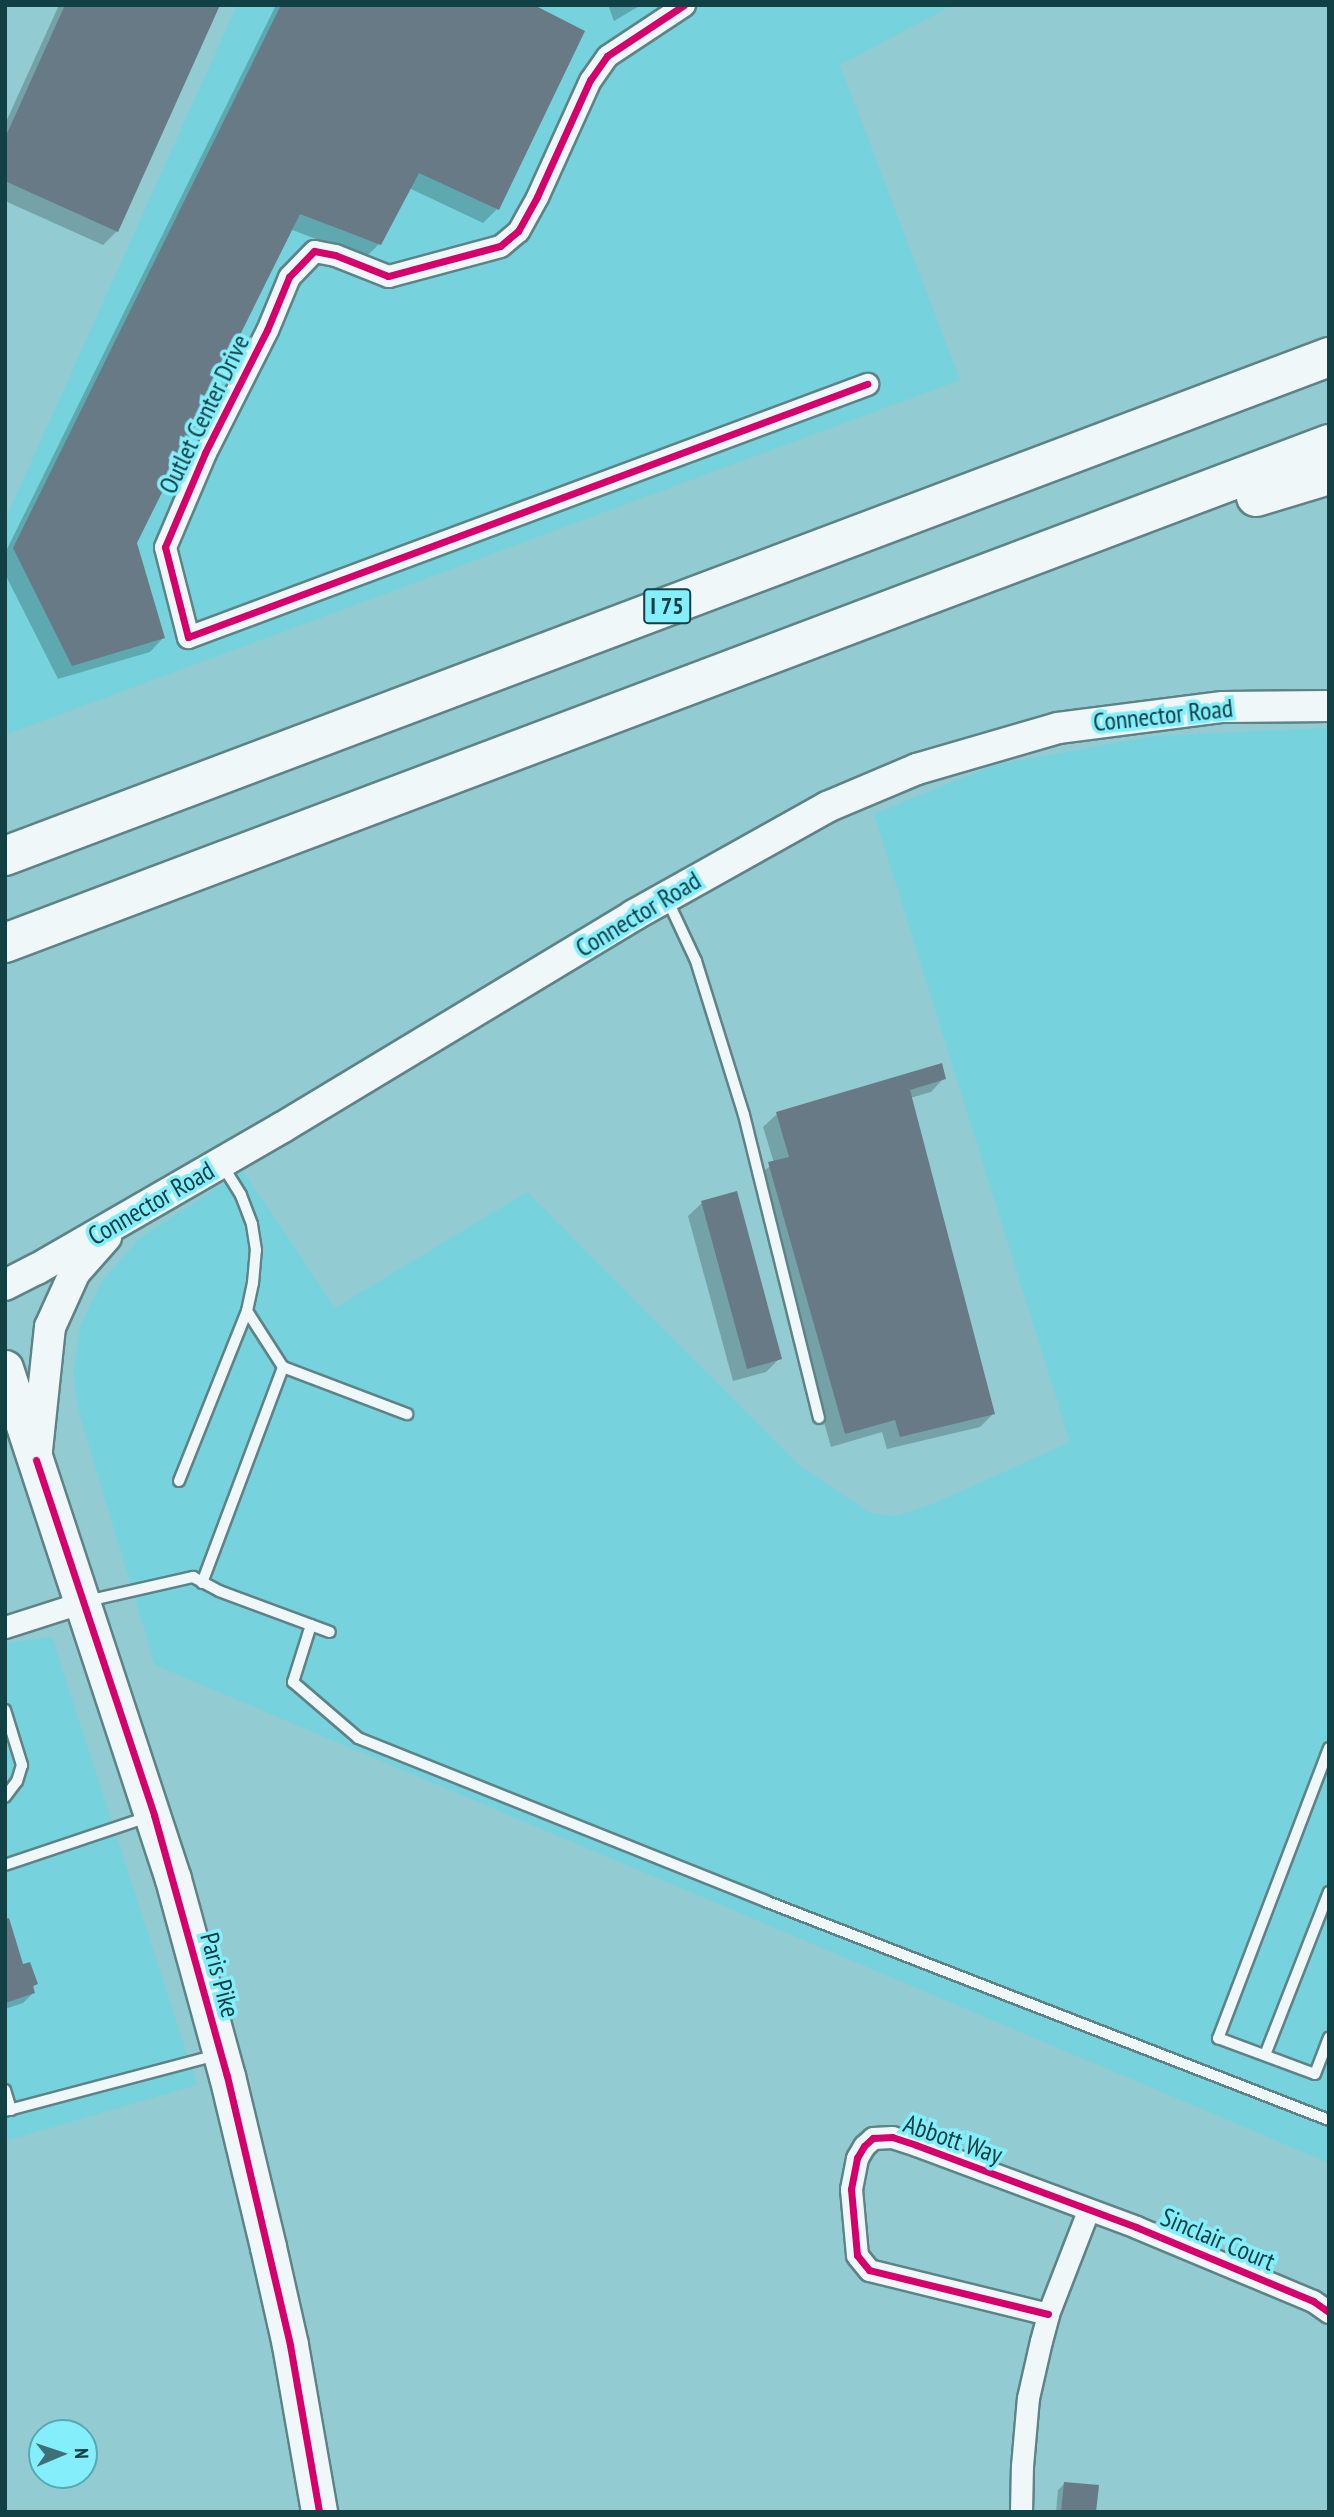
<!DOCTYPE html>
<html>
<head>
<meta charset="utf-8">
<style>
	body { margin:0 }
	#map { position:relative; width:1334px; height:2517px; overflow:hidden; background:#92cbd1; font-family:"PT Sans Narrow",sans-serif }
	div>[style] { position:absolute }
	.built>* { inset:0; background:#76d3dd }
	.shadow>* { inset:0; background:#0003 }
	.building>* { inset:0; background:#687a85 }
	.roads { filter:drop-shadow(2px 0 #5e8387) drop-shadow(-2px 0 #5e8387) drop-shadow(0 2px #5e8387) drop-shadow(0 -2px #5e8387) }
	.service>* { height:10px; margin:-5px; padding:0 5px; transform-origin:5px; border-radius:5px; background:#eff7f8 }
	.minor>* { height:21px; margin:-10.5px; padding:0 10.5px; transform-origin:10.5px; border-radius:10.5px; background:#eff7f8 }
	.secondary>* { height:30px; margin:-15px; padding:0 15px; transform-origin:15px; border-radius:15px; background:#eff7f8 }
	.primary>* { height:35px; margin:-17.5px; padding:0 17.5px; transform-origin:17.5px; border-radius:17.5px; background:#eff7f8 }
	.motorway>* { height:38px; margin:-19px; padding:0 19px; transform-origin:19px; border-radius:19px; background:#eff7f8 }
	.cycleway>* { height:7px; margin:-3.5px; padding:0 3.5px; transform-origin:3.5px; border-radius:3.5px; background:#d6006c }
	span { translate:-50% -50%; white-space:nowrap; text-align:center; line-height:1.15; -webkit-text-stroke:7px #84eefa; paint-order:stroke }
	.shield-label span { padding:2px 5px; background:#84eefa; border:2px solid; border-radius:5px; -webkit-text-stroke-width:0 }
	.shield-label { font-size:24px; color:#114045; font-weight:700 }
	.street-label { font-size:26px; color:#114045 }
	.frame { position:absolute; inset:0; border:7px solid #114045; pointer-events:none }
	.north { position:absolute; left:28px; top:2419px; width:70px; height:70px; box-sizing:border-box; background:#84eefa; border:2px solid #56a8b2; border-radius:50%; rotate:88deg; font-size:19px; font-weight:700; line-height:28px; text-align:center; color:#114045 }
	.north::after { content:''; display:block; margin:auto; width:24px; height:32px; background:#3e7176; clip-path:polygon(50% 0,100% 100%,50% 72%,0 100%) }
</style>
</head>
<body>
<div id="map">
	<div class="built">
		<i style="clip-path:polygon(237px 5px,953px 5px,840px 65px,960px 380px,5px 735px,5px 520px)"></i>
		<i style="clip-path:polygon(1329px 728px,1329px 2163px,155px 1665px,79px 1413px,73px 1374px,80px 1326px,102px 1281px,140px 1238px,243px 1171px,335px 1308px,527px 1192px,801px 1467px,870px 1513px,896px 1516px,933px 1504px,1070px 1442px,874px 814px,995px 765px,1155px 736px)"></i>
		<i style="clip-path:polygon(52px 1637px,197px 2085px,5px 2141px,5px 1643px)"></i>
	</div>
	<div class="shadow">
		<i style="clip-path:polygon(59px 5px,219px 5px,117px 231px,103px 245px,5px 201px,5px 124px)"></i>
		<i style="clip-path:polygon(276px 5px,530px 5px,497px 209px,483px 223px,409px 188px,379px 244px,365px 258px,290px 229px,135px 543px,163px 638px,150px 652px,58px 679px,5px 574px,5px 553px)"></i>
		<i style="clip-path:polygon(608px 5px,641px 5px,614px 21px)"></i>
		<i style="clip-path:polygon(944px 1078px,931px 1092px,910px 1098px,993px 1414px,980px 1427px,887px 1449px,882px 1432px,831px 1447px,755px 1178px,774px 1163px,763px 1127px,777px 1114px)"></i>
		<i style="clip-path:polygon(702px 1203px,780px 1358px,766px 1372px,733px 1381px,688px 1216px)"></i>
		<i style="clip-path:polygon(5px 1938px,36px 1984px,32px 1988px,33px 1993px,23px 2003px,5px 2009px)"></i>
		<i style="clip-path:polygon(1065px 2483px,1095px 2512px,1056px 2512px,1058px 2490px)"></i>
	</div>
	<div class="building">
		<i style="clip-path:polygon(65px 5px,220px 5px,118px 232px,5px 181px,5px 138px)"></i>
		<i style="clip-path:polygon(281px 5px,534px 5px,585px 31px,499px 210px,419px 173px,381px 245px,300px 214px,137px 543px,165px 638px,72px 666px,13px 548px)"></i>
		<i style="clip-path:polygon(942px 1063px,946px 1079px,910px 1090px,995px 1414px,900px 1437px,895px 1420px,845px 1434px,768px 1162px,789px 1157px,776px 1112px)"></i>
		<i style="clip-path:polygon(737px 1191px,782px 1359px,747px 1369px,701px 1201px)"></i>
		<i style="clip-path:polygon(9px 1918px,23px 1964px,30px 1962px,38px 1984px,33px 1986px,35px 1993px,5px 2003px,5px 1919px)"></i>
		<i style="clip-path:polygon(1064px 2482px,1099px 2485px,1096px 2512px,1061px 2512px)"></i>
	</div>
	<div class="roads">
		<div class="service">
			<i style="left:667px;top:899px;width:68px;rotate:64.9deg"></i>
			<i style="left:696px;top:961px;width:161px;rotate:72.7deg"></i>
			<i style="left:744px;top:1115px;width:312px;rotate:76.1deg"></i>
			<i style="left:247px;top:1311px;width:67px;rotate:57.3deg"></i>
			<i style="left:179px;top:1481px;width:183px;rotate:-68.2deg"></i>
			<i style="left:247px;top:1311px;width:29px;rotate:-78deg"></i>
			<i style="left:253px;top:1283px;width:33px;rotate:-85deg"></i>
			<i style="left:256px;top:1250px;width:26px;rotate:-99deg"></i>
			<i style="left:252px;top:1224px;width:31px;rotate:-111deg"></i>
			<i style="left:241px;top:1195px;width:38px;rotate:-122deg"></i>
			<i style="left:202px;top:1583px;width:231px;rotate:-69.4deg"></i>
			<i style="left:283px;top:1367px;width:133px;rotate:20.8deg"></i>
			<i style="left:87px;top:1601px;width:109px;rotate:-12.8deg"></i>
			<i style="left:193px;top:1577px;width:30px;rotate:28deg"></i>
			<i style="left:219px;top:1591px;width:118px;rotate:20.3deg"></i>
			<i style="left:311px;top:1625px;width:60px;rotate:107.5deg"></i>
			<i style="left:293px;top:1682px;width:86px;rotate:40.7deg"></i>
			<i style="left:358px;top:1738px;width:438px;rotate:21.8deg"></i>
			<i style="left:765px;top:1901px;width:605px;rotate:21.22deg"></i>
			<i style="left:5px;top:1710px;width:58px;rotate:72.8deg"></i>
			<i style="left:22px;top:1765px;width:17px;rotate:107deg"></i>
			<i style="left:17px;top:1781px;width:20px;rotate:127deg"></i>
			<i style="left:1329px;top:1748px;width:311px;rotate:110.9deg"></i>
			<i style="left:1218px;top:2038px;width:103px;rotate:20.4deg"></i>
			<i style="left:1315px;top:2074px;width:39px;rotate:-69deg"></i>
			<i style="left:5px;top:1865px;width:151px;rotate:-18.6deg"></i>
			<i style="left:1265px;top:2055px;width:175px;rotate:-68.6deg"></i>
			<i style="left:5px;top:2090px;width:21px;rotate:73deg"></i>
			<i style="left:5px;top:2111px;width:219px;rotate:-14.8deg"></i>
		</div>
		<div class="minor">
			<i style="left:684px;top:5px;width:92px;rotate:146.5deg"></i>
			<i style="left:607px;top:56px;width:29px;rotate:125deg"></i>
			<i style="left:590px;top:80px;width:128px;rotate:114.4deg"></i>
			<i style="left:537px;top:197px;width:39px;rotate:119deg"></i>
			<i style="left:518px;top:231px;width:23px;rotate:140deg"></i>
			<i style="left:500px;top:246px;width:116px;rotate:165deg"></i>
			<i style="left:388px;top:276px;width:57px;rotate:-158.4deg"></i>
			<i style="left:335px;top:255px;width:21px;rotate:-169deg"></i>
			<i style="left:314px;top:251px;width:36px;rotate:134deg"></i>
			<i style="left:289px;top:277px;width:57px;rotate:112.5deg"></i>
			<i style="left:267px;top:330px;width:138px;rotate:116.8deg"></i>
			<i style="left:205px;top:453px;width:102px;rotate:113.1deg"></i>
			<i style="left:165px;top:547px;width:93px;rotate:75.7deg"></i>
			<i style="left:188px;top:637px;width:725px;rotate:-20.44deg"></i>
			<i style="left:5px;top:1627px;width:82px;rotate:-17.8deg"></i>
			<i style="left:1048px;top:2314px;width:184px;rotate:-166.2deg"></i>
			<i style="left:869px;top:2270px;width:19px;rotate:-129deg"></i>
			<i style="left:857px;top:2255px;width:66px;rotate:-95.2deg"></i>
			<i style="left:851px;top:2189px;width:32px;rotate:-79deg"></i>
			<i style="left:857px;top:2158px;width:14px;rotate:-60deg"></i>
			<i style="left:864px;top:2146px;width:12px;rotate:-42deg"></i>
			<i style="left:873px;top:2138px;width:19px;rotate:-3deg"></i>
			<i style="left:892px;top:2137px;width:25px;rotate:18deg"></i>
			<i style="left:916px;top:2145px;width:235px;rotate:20.4deg"></i>
			<i style="left:1136px;top:2227px;width:192px;rotate:22.7deg"></i>
			<i style="left:1313px;top:2301px;width:19px;rotate:35deg"></i>
			<i style="left:1021px;top:2512px;width:46px;rotate:-88.8deg"></i>
			<i style="left:1022px;top:2466px;width:68px;rotate:-85deg"></i>
			<i style="left:1028px;top:2398px;width:58px;rotate:-77.2deg"></i>
			<i style="left:1041px;top:2341px;width:28px;rotate:-75deg"></i>
			<i style="left:1048px;top:2314px;width:110px;rotate:-68.8deg"></i>
		</div>
		<div class="secondary">
			<i style="left:5px;top:1285px;width:36px;rotate:-27deg"></i>
			<i style="left:37px;top:1269px;width:284px;rotate:-30deg"></i>
			<i style="left:283px;top:1127px;width:410px;rotate:-31.1deg"></i>
			<i style="left:634px;top:915px;width:221px;rotate:-29.2deg"></i>
			<i style="left:827px;top:807px;width:98px;rotate:-22.9deg"></i>
			<i style="left:917px;top:769px;width:147px;rotate:-16.2deg"></i>
			<i style="left:1058px;top:728px;width:166px;rotate:-7.3deg"></i>
			<i style="left:1223px;top:707px;width:106px;rotate:-0.5deg"></i>
			<i style="left:36px;top:1460px;width:134px;rotate:-84deg"></i>
			<i style="left:50px;top:1327px;width:60px;rotate:-65.6deg"></i>
			<i style="left:75px;top:1272px;width:47px;rotate:-48.5deg"></i>
		</div>
		<div class="primary">
			<i style="left:5px;top:1368px;width:538px;rotate:71.8deg"></i>
			<i style="left:173px;top:1879px;width:204px;rotate:74.7deg"></i>
			<i style="left:227px;top:2076px;width:176px;rotate:76.5deg"></i>
			<i style="left:268px;top:2247px;width:100px;rotate:77.3deg"></i>
			<i style="left:290px;top:2345px;width:169px;rotate:80.1deg"></i>
		</div>
		<div class="motorway">
			<i style="left:1256px;top:497px;width:76px;rotate:-16.8deg"></i>
			<i style="left:5px;top:856px;width:1415px;rotate:-20.65deg"></i>
			<i style="left:5px;top:943px;width:1415px;rotate:-20.65deg"></i>
		</div>
	</div>
	<div class="cycleway">
		<i style="left:684px;top:5px;width:92px;rotate:146.5deg"></i>
		<i style="left:607px;top:56px;width:29px;rotate:125deg"></i>
		<i style="left:590px;top:80px;width:128px;rotate:114.4deg"></i>
		<i style="left:537px;top:197px;width:39px;rotate:119deg"></i>
		<i style="left:518px;top:231px;width:23px;rotate:140deg"></i>
		<i style="left:500px;top:246px;width:116px;rotate:165deg"></i>
		<i style="left:388px;top:276px;width:57px;rotate:-158.4deg"></i>
		<i style="left:335px;top:255px;width:21px;rotate:-169deg"></i>
		<i style="left:314px;top:251px;width:36px;rotate:134deg"></i>
		<i style="left:289px;top:277px;width:57px;rotate:112.5deg"></i>
		<i style="left:267px;top:330px;width:138px;rotate:116.8deg"></i>
		<i style="left:205px;top:453px;width:102px;rotate:113.1deg"></i>
		<i style="left:165px;top:547px;width:93px;rotate:75.7deg"></i>
		<i style="left:188px;top:637px;width:725px;rotate:-20.44deg"></i>
		<i style="left:36px;top:1460px;width:374px;rotate:71.6deg"></i>
		<i style="left:154px;top:1815px;width:271px;rotate:74.4deg"></i>
		<i style="left:227px;top:2076px;width:276px;rotate:76.8deg"></i>
		<i style="left:290px;top:2345px;width:169px;rotate:80.1deg"></i>
		<i style="left:1048px;top:2314px;width:184px;rotate:-166.2deg"></i>
		<i style="left:869px;top:2270px;width:19px;rotate:-129deg"></i>
		<i style="left:857px;top:2255px;width:66px;rotate:-95.2deg"></i>
		<i style="left:851px;top:2189px;width:32px;rotate:-79deg"></i>
		<i style="left:857px;top:2158px;width:14px;rotate:-60deg"></i>
		<i style="left:864px;top:2146px;width:12px;rotate:-42deg"></i>
		<i style="left:873px;top:2138px;width:19px;rotate:-3deg"></i>
		<i style="left:892px;top:2137px;width:25px;rotate:18deg"></i>
		<i style="left:916px;top:2145px;width:235px;rotate:20.4deg"></i>
		<i style="left:1136px;top:2227px;width:192px;rotate:22.7deg"></i>
		<i style="left:1313px;top:2301px;width:19px;rotate:35deg"></i>
	</div>
	<div class="shield-label">
		<span style="left:667px;top:606px">I 75</span>
	</div>
	<div class="street-label">
		<span style="left:204px;top:414px;rotate:-64deg">Outlet Center Drive</span>
		<span style="left:1163px;top:715px;rotate:-6deg">Connector Road</span>
		<span style="left:638px;top:914px;rotate:-31deg">Connector Road</span>
		<span style="left:151px;top:1203px;rotate:-30deg">Connector Road</span>
		<span style="left:220px;top:1975px;rotate:75deg">Paris Pike</span>
		<span style="left:953px;top:2139px;rotate:19deg">Abbott Way</span>
		<span style="left:1218px;top:2239px;rotate:23deg">Sinclair Court</span>
	</div>
	<div class="frame"></div>
	<div class="north">N</div>
</div>
</body>
</html>
